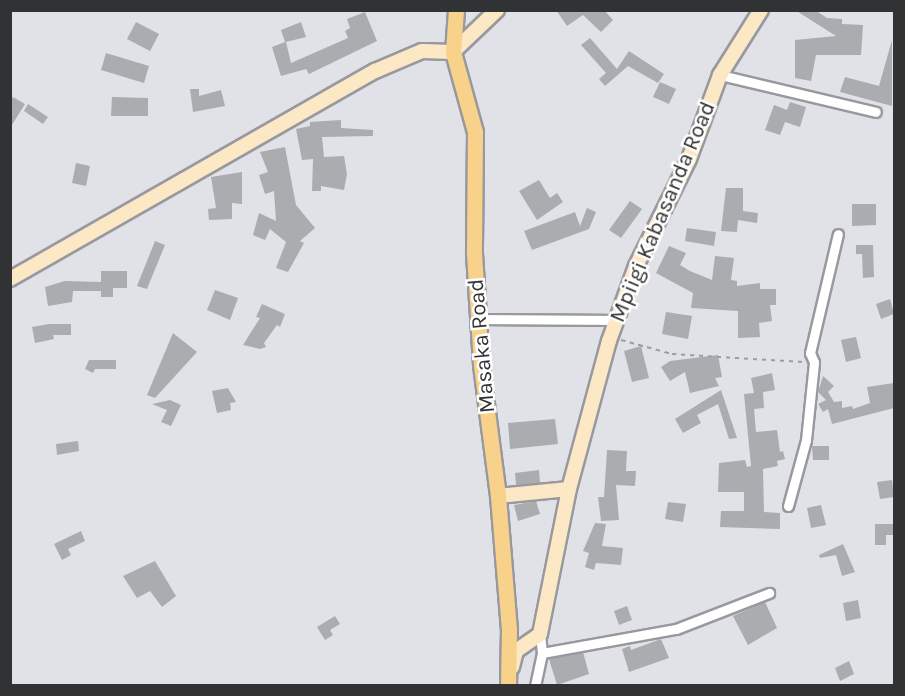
<!DOCTYPE html>
<html>
<head>
<meta charset="utf-8">
<style>
	body { margin:0 }
	#map { position:relative; width:905px; height:696px; overflow:hidden; background:#e0e2e7; font-family:Karla,sans-serif }
	div>[style] { position:absolute }
	.building>* { inset:0; background:#aaacb0 }
	.path>* { height:2px; margin-top:-1px; transform-origin:0; background:repeating-linear-gradient(90deg,#9c9da1 0 4.5px,transparent 0 9px) }
	.roads { filter:drop-shadow(2px 0 #98999e) drop-shadow(-2px 0 #98999e) drop-shadow(0 2px #98999e) drop-shadow(0 -2px #98999e) }
	.minor>* { height:9px; margin:-4.5px; padding:0 4.5px; transform-origin:4.5px; border-radius:4.5px; background:#fff }
	.secondary>* { height:14px; margin:-7px; padding:0 7px; transform-origin:7px; border-radius:7px; background:#fce8c5 }
	.primary>* { height:15px; margin:-7.5px; padding:0 7.5px; transform-origin:7.5px; border-radius:7.5px; background:#f8d18b }
	span { translate:-50% -50%; white-space:nowrap; text-align:center; line-height:1.15; -webkit-text-stroke:5px #fff; paint-order:stroke }
	.street-label { font-size:22px; color:#313234 }
	.frame { position:absolute; inset:0; border:12px solid #313234; pointer-events:none }
</style>
</head>
<body>
<div id="map">
	<div class="building">
		<i style="clip-path:polygon(556px 10px,604px 10px,613px 20px,601px 32px,583px 15px,567px 26px)"></i>
		<i style="clip-path:polygon(795px 10px,815px 10px,827px 18px,842px 19px,842px 24px,863px 25px,861px 55px,816px 55px,811px 81px,795px 78px,795px 40px,836px 36px)"></i>
		<i style="clip-path:polygon(365px 12px,377px 41px,309px 74px,306px 69px,281px 76px,272px 47px,285px 42px,281px 30px,301px 22px,306px 37px,286px 42px,291px 63px,348px 38px,345px 31px,350px 28px,347px 19px)"></i>
		<i style="clip-path:polygon(136px 22px,159px 34px,150px 51px,127px 39px)"></i>
		<i style="clip-path:polygon(590px 38px,617px 69px,629px 51px,664px 74px,658px 83px,628px 66px,605px 86px,599px 79px,606px 73px,581px 45px)"></i>
		<i style="clip-path:polygon(892px 40px,892px 106px,840px 92px,845px 77px,879px 86px)"></i>
		<i style="clip-path:polygon(106px 53px,149px 66px,144px 83px,101px 70px)"></i>
		<i style="clip-path:polygon(660px 82px,676px 89px,669px 104px,653px 97px)"></i>
		<i style="clip-path:polygon(190px 89px,199px 89px,199px 96px,221px 90px,225px 106px,193px 112px)"></i>
		<i style="clip-path:polygon(13px 97px,25px 104px,10px 128px,10px 102px)"></i>
		<i style="clip-path:polygon(112px 97px,148px 98px,148px 116px,111px 116px)"></i>
		<i style="clip-path:polygon(790px 102px,806px 107px,800px 127px,785px 122px,780px 135px,765px 130px,774px 105px,787px 110px)"></i>
		<i style="clip-path:polygon(28px 104px,48px 117px,43px 124px,24px 111px)"></i>
		<i style="clip-path:polygon(341px 120px,341px 128px,373px 130px,373px 136px,322px 137px,324px 157px,344px 156px,347px 174px,344px 190px,321px 186px,321px 191px,312px 191px,313px 159px,302px 160px,296px 129px,310px 126px,310px 122px)"></i>
		<i style="clip-path:polygon(285px 147px,296px 205px,315px 228px,300px 241px,304px 243px,288px 272px,276px 268px,286px 242px,270px 229px,265px 240px,253px 235px,259px 213px,276px 221px,274px 191px,265px 194px,259px 175px,268px 172px,260px 152px)"></i>
		<i style="clip-path:polygon(76px 163px,90px 166px,86px 186px,72px 183px)"></i>
		<i style="clip-path:polygon(242px 172px,242px 204px,232px 203px,232px 219px,209px 220px,208px 209px,216px 208px,211px 177px)"></i>
		<i style="clip-path:polygon(539px 180px,550px 198px,557px 193px,563px 202px,537px 220px,519px 191px)"></i>
		<i style="clip-path:polygon(726px 188px,743px 188px,743px 211px,758px 213px,757px 223px,738px 220px,737px 232px,721px 231px)"></i>
		<i style="clip-path:polygon(630px 201px,642px 209px,621px 238px,609px 230px)"></i>
		<i style="clip-path:polygon(852px 204px,876px 204px,876px 225px,852px 226px)"></i>
		<i style="clip-path:polygon(587px 208px,596px 212px,589px 229px,532px 250px,524px 231px,575px 212px,580px 226px)"></i>
		<i style="clip-path:polygon(687px 228px,716px 232px,714px 246px,685px 241px)"></i>
		<i style="clip-path:polygon(155px 241px,165px 245px,147px 289px,137px 286px)"></i>
		<i style="clip-path:polygon(856px 245px,873px 245px,874px 277px,863px 278px,862px 254px,856px 254px)"></i>
		<i style="clip-path:polygon(669px 246px,686px 253px,680px 265px,690px 271px,712px 280px,715px 256px,734px 258px,731px 280px,737px 281px,737px 286px,760px 283px,760px 289px,776px 289px,776px 305px,770px 305px,772px 321px,759px 323px,760px 337px,738px 338px,738px 311px,691px 308px,693px 293px,656px 273px)"></i>
		<i style="clip-path:polygon(101px 271px,127px 271px,127px 288px,113px 288px,113px 297px,101px 297px,101px 291px,73px 291px,72px 302px,48px 306px,45px 287px,65px 281px,101px 282px)"></i>
		<i style="clip-path:polygon(215px 290px,238px 298px,230px 320px,207px 310px)"></i>
		<i style="clip-path:polygon(890px 299px,894px 314px,881px 319px,876px 304px)"></i>
		<i style="clip-path:polygon(262px 304px,285px 314px,280px 327px,277px 325px,264px 343px,266px 347px,260px 349px,243px 345px,260px 318px,256px 317px)"></i>
		<i style="clip-path:polygon(666px 312px,692px 316px,688px 339px,662px 334px)"></i>
		<i style="clip-path:polygon(49px 324px,71px 324px,71px 335px,53px 335px,54px 339px,35px 343px,32px 327px)"></i>
		<i style="clip-path:polygon(173px 333px,197px 352px,155px 398px,147px 395px)"></i>
		<i style="clip-path:polygon(856px 337px,861px 358px,846px 362px,841px 340px)"></i>
		<i style="clip-path:polygon(641px 346px,649px 378px,632px 382px,624px 351px)"></i>
		<i style="clip-path:polygon(718px 355px,722px 377px,715px 378px,719px 386px,690px 393px,685px 372px,670px 381px,661px 367px,670px 361px)"></i>
		<i style="clip-path:polygon(89px 360px,116px 360px,116px 369px,95px 369px,93px 373px,85px 369px)"></i>
		<i style="clip-path:polygon(772px 373px,775px 390px,763px 392px,764px 408px,754px 409px,756px 432px,777px 430px,780px 452px,783px 451px,785px 459px,777px 461px,778px 466px,763px 469px,764px 512px,780px 513px,780px 529px,720px 527px,721px 511px,744px 511px,744px 492px,718px 492px,719px 463px,745px 460px,747px 467px,751px 466px,744px 394px,754px 393px,751px 378px)"></i>
		<i style="clip-path:polygon(823px 376px,834px 386px,828px 392px,834px 402px,842px 401px,842px 408px,852px 406px,853px 409px,870px 403px,867px 387px,894px 383px,894px 408px,832px 424px,828px 409px,823px 412px,818px 404px,826px 400px,818px 392px)"></i>
		<i style="clip-path:polygon(228px 388px,236px 402px,230px 403px,231px 410px,217px 413px,212px 391px)"></i>
		<i style="clip-path:polygon(721px 390px,737px 438px,729px 439px,718px 404px,697px 415px,701px 423px,683px 433px,675px 419px)"></i>
		<i style="clip-path:polygon(170px 400px,181px 405px,171px 426px,161px 422px,167px 410px,152px 404px)"></i>
		<i style="clip-path:polygon(555px 419px,558px 444px,510px 449px,508px 423px)"></i>
		<i style="clip-path:polygon(78px 441px,79px 451px,57px 455px,56px 444px)"></i>
		<i style="clip-path:polygon(812px 446px,829px 446px,829px 460px,813px 460px)"></i>
		<i style="clip-path:polygon(607px 450px,627px 451px,626px 471px,636px 471px,635px 486px,616px 485px,619px 520px,601px 521px,598px 497px,604px 497px)"></i>
		<i style="clip-path:polygon(539px 470px,540px 483px,516px 485px,515px 473px)"></i>
		<i style="clip-path:polygon(892px 480px,894px 497px,880px 499px,877px 482px)"></i>
		<i style="clip-path:polygon(536px 501px,540px 514px,518px 521px,514px 505px)"></i>
		<i style="clip-path:polygon(668px 502px,686px 504px,683px 522px,665px 519px)"></i>
		<i style="clip-path:polygon(821px 505px,826px 525px,811px 528px,807px 508px)"></i>
		<i style="clip-path:polygon(595px 523px,606px 524px,602px 546px,623px 548px,621px 565px,596px 563px,594px 570px,585px 567px,589px 553px,583px 551px)"></i>
		<i style="clip-path:polygon(875px 524px,894px 524px,894px 535px,886px 535px,886px 545px,875px 545px)"></i>
		<i style="clip-path:polygon(81px 531px,85px 541px,68px 549px,71px 555px,62px 560px,54px 544px)"></i>
		<i style="clip-path:polygon(843px 544px,855px 572px,842px 576px,836px 555px,820px 558px,819px 555px)"></i>
		<i style="clip-path:polygon(155px 561px,176px 596px,162px 607px,150px 591px,137px 598px,123px 576px)"></i>
		<i style="clip-path:polygon(858px 600px,861px 618px,846px 621px,843px 603px)"></i>
		<i style="clip-path:polygon(765px 602px,777px 628px,748px 645px,733px 616px)"></i>
		<i style="clip-path:polygon(627px 606px,632px 620px,619px 625px,614px 611px)"></i>
		<i style="clip-path:polygon(335px 616px,340px 624px,330px 630px,333px 635px,325px 640px,317px 627px)"></i>
		<i style="clip-path:polygon(661px 639px,669px 658px,629px 672px,622px 649px,630px 646px,631px 650px)"></i>
		<i style="clip-path:polygon(583px 652px,589px 674px,557px 685px,549px 659px)"></i>
		<i style="clip-path:polygon(849px 661px,854px 674px,840px 681px,835px 668px)"></i>
	</div>
	<div class="path">
		<i style="left:621px;top:340px;width:53px;rotate:15.4deg"></i>
		<i style="left:672px;top:354px;width:132px;rotate:3.5deg"></i>
	</div>
	<div class="roads">
		<div class="minor">
			<i style="left:720px;top:75px;width:160px;rotate:13.3deg"></i>
			<i style="left:479px;top:319px;width:138px;rotate:0.4deg"></i>
			<i style="left:788px;top:506px;width:68px;rotate:-74.7deg"></i>
			<i style="left:806px;top:440px;width:78px;rotate:-84.1deg"></i>
			<i style="left:814px;top:362px;width:10px;rotate:-114deg"></i>
			<i style="left:810px;top:353px;width:122px;rotate:-76.8deg"></i>
			<i style="left:542px;top:653px;width:136px;rotate:-10.2deg"></i>
			<i style="left:676px;top:629px;width:100px;rotate:-21.2deg"></i>
			<i style="left:535px;top:686px;width:34px;rotate:-78deg"></i>
			<i style="left:542px;top:653px;width:19px;rotate:-96deg"></i>
		</div>
		<div class="secondary">
			<i style="left:10px;top:279px;width:420px;rotate:-29.7deg"></i>
			<i style="left:375px;top:71px;width:51px;rotate:-23.1deg"></i>
			<i style="left:422px;top:51px;width:31px;rotate:2deg"></i>
			<i style="left:453px;top:52px;width:61px;rotate:-43.7deg"></i>
			<i style="left:498px;top:496px;width:71px;rotate:-5.6deg"></i>
			<i style="left:512px;top:667px;width:16px;rotate:-76deg"></i>
			<i style="left:516px;top:651px;width:29px;rotate:-35deg"></i>
			<i style="left:540px;top:634px;width:148px;rotate:-78.7deg"></i>
			<i style="left:569px;top:489px;width:153px;rotate:-74.9deg"></i>
			<i style="left:609px;top:341px;width:80px;rotate:-70.2deg"></i>
			<i style="left:636px;top:266px;width:119px;rotate:-63.6deg"></i>
			<i style="left:689px;top:159px;width:90px;rotate:-69.7deg"></i>
			<i style="left:720px;top:75px;width:77px;rotate:-57.8deg"></i>
		</div>
		<div class="primary">
			<i style="left:456px;top:10px;width:42px;rotate:94.1deg"></i>
			<i style="left:453px;top:52px;width:83px;rotate:74.6deg"></i>
			<i style="left:475px;top:132px;width:121px;rotate:90.5deg"></i>
			<i style="left:474px;top:253px;width:112px;rotate:86.4deg"></i>
			<i style="left:481px;top:365px;width:132px;rotate:82.6deg"></i>
			<i style="left:498px;top:496px;width:133px;rotate:85.3deg"></i>
			<i style="left:509px;top:629px;width:57px;rotate:91deg"></i>
		</div>
	</div>
	<div class="street-label">
		<span style="left:663px;top:212px;rotate:-67deg">Mpiigi Kabasanda Road</span>
		<span style="left:482px;top:346px;rotate:-95deg">Masaka Road</span>
	</div>
	<div class="frame"></div>
</div>
</body>
</html>
